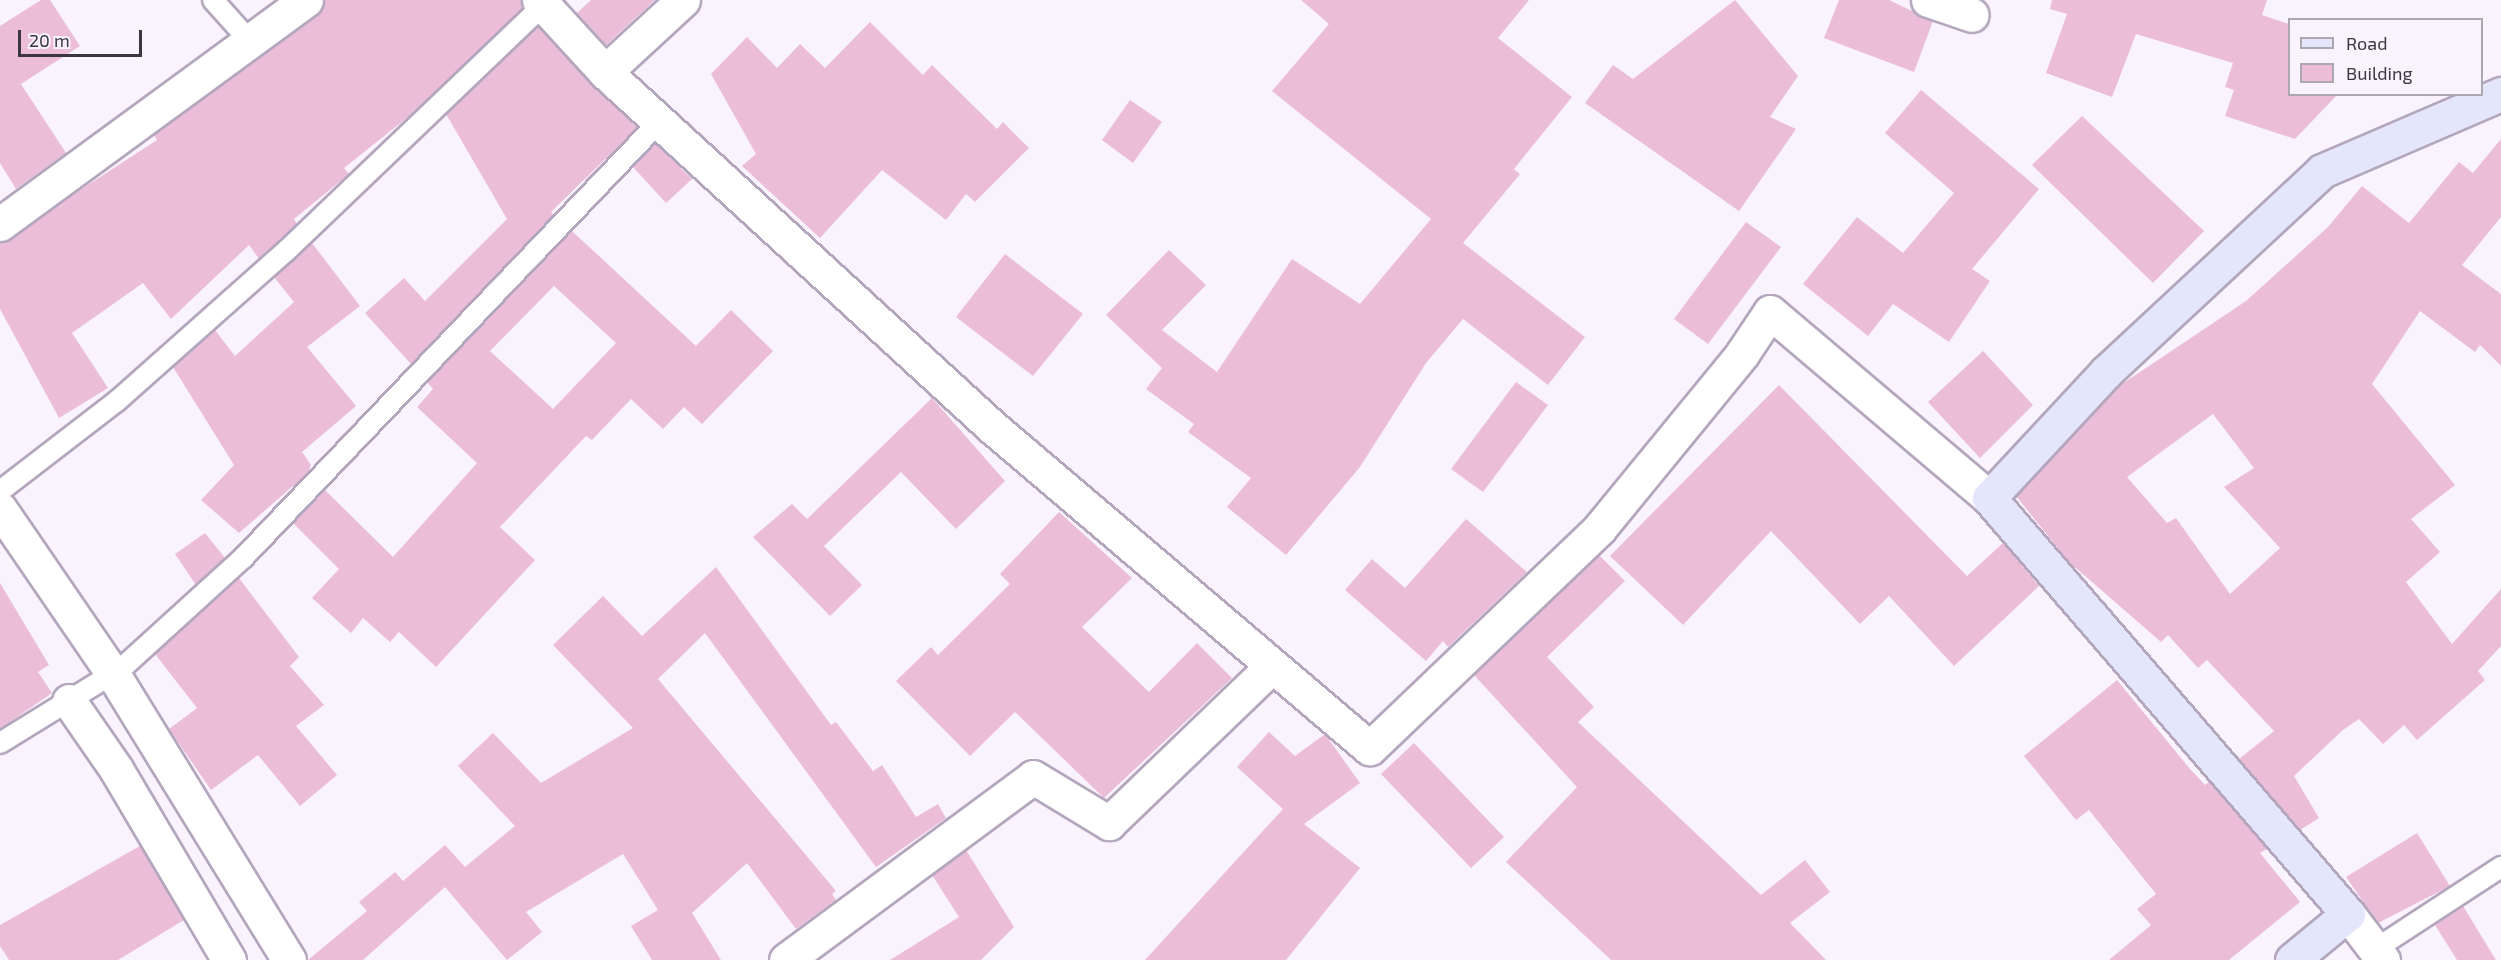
<!DOCTYPE html>
<html>
<head>
<meta charset="utf-8">
<style>
	body { margin:0 }
	#map { position:relative; width:2501px; height:960px; overflow:hidden; background:#f9f3fd; font-family:"Exo 2",sans-serif }
	div>[style] { position:absolute }
	.building>* { inset:0; background:#ecbdd9 }
	.roads { filter:drop-shadow(2px 0 #b3a6bd) drop-shadow(-2px 0 #b3a6bd) drop-shadow(0 2px #b3a6bd) drop-shadow(0 -2px #b3a6bd) }
	.lane>* { height:20px; margin:-10px; padding:0 10px; transform-origin:10px; border-radius:10px; background:#fff }
	.street>* { height:33px; margin:-16.5px; padding:0 16.5px; transform-origin:16.5px; border-radius:16.5px; background:#fff }
	.secondary>* { height:33px; margin:-16.5px; padding:0 16.5px; transform-origin:16.5px; border-radius:16.5px; background:#e4e6fb }
	span { translate:-50% -50%; white-space:nowrap; text-align:center; line-height:1.15; -webkit-text-stroke:4.5px #f9f3fd; paint-order:stroke }
	.legend { position:absolute; left:2288px; top:18px; width:195px; height:78px; box-sizing:border-box; background:#f9f3fd; border:2px solid #ada7b1; margin:0; padding:8px 10px; list-style:none; font-size:18px; color:#3c3640 }
	.legend li { display:flex; align-items:center; gap:12px; height:30px }
	.legend b { width:30px; border:2px solid #ada7b1 }
	.scale { position:absolute; left:18px; top:30px; width:124px; height:27px; box-sizing:border-box; border:3px solid #3c3640; border-top:0; padding-left:8px; font-size:18px; line-height:21px; white-space:nowrap; color:#3c3640; -webkit-text-stroke:4px #f9f3fd; paint-order:stroke }
</style>
</head>
<body>
<div id="map">
	<div class="building">
		<i style="clip-path:polygon(41px 0,50px 0,80px 46px,21px 84px,66px 153px,16px 189px,0 163px,0 26px)"></i>
		<i style="clip-path:polygon(324px 0,521px 0,523px 8px,408px 117px,344px 168px,349px 174px,294px 219px,297px 224px,259px 259px,249px 245px,171px 319px,143px 283px,72px 333px,108px 388px,59px 418px,0 309px,0 242px,157px 140px,154px 135px,319px 14px)"></i>
		<i style="clip-path:polygon(591px 0,655px 0,606px 45px,577px 13px)"></i>
		<i style="clip-path:polygon(1301px 0,1529px 0,1498px 38px,1572px 97px,1514px 169px,1520px 174px,1463px 243px,1585px 337px,1548px 385px,1463px 319px,1426px 363px,1360px 467px,1286px 555px,1227px 507px,1251px 478px,1188px 432px,1194px 424px,1146px 389px,1162px 368px,1106px 315px,1169px 250px,1206px 285px,1162px 330px,1217px 372px,1292px 259px,1360px 304px,1431px 219px,1272px 91px,1329px 24px)"></i>
		<i style="clip-path:polygon(1735px 0,1798px 76px,1770px 117px,1796px 129px,1739px 211px,1585px 103px,1613px 65px,1633px 79px)"></i>
		<i style="clip-path:polygon(1839px 0,1889px 0,1933px 21px,1914px 72px,1824px 38px)"></i>
		<i style="clip-path:polygon(2052px 0,2267px 0,2262px 15px,2289px 24px,2289px 94px,2338px 94px,2295px 139px,2225px 116px,2234px 90px,2225px 87px,2233px 63px,2136px 34px,2112px 97px,2046px 73px,2067px 14px,2050px 9px)"></i>
		<i style="clip-path:polygon(870px 22px,923px 75px,932px 65px,997px 129px,1003px 122px,1029px 148px,975px 202px,966px 194px,946px 220px,882px 170px,820px 238px,742px 166px,756px 154px,711px 74px,747px 37px,777px 68px,800px 44px,825px 68px)"></i>
		<i style="clip-path:polygon(538px 27px,637px 128px,551px 212px,554px 215px,411px 364px,365px 313px,404px 278px,425px 301px,507px 219px,446px 114px)"></i>
		<i style="clip-path:polygon(1921px 90px,2039px 189px,1972px 269px,1990px 281px,1949px 342px,1893px 304px,1868px 336px,1803px 284px,1857px 217px,1903px 253px,1954px 193px,1885px 133px)"></i>
		<i style="clip-path:polygon(1130px 100px,1162px 122px,1133px 163px,1102px 140px)"></i>
		<i style="clip-path:polygon(2082px 116px,2204px 231px,2153px 283px,2032px 165px)"></i>
		<i style="clip-path:polygon(evenodd,2501px 139px,2501px 217px,2462px 265px,2501px 294px,2501px 366px,2480px 345px,2475px 352px,2420px 311px,2372px 384px,2455px 485px,2411px 519px,2440px 552px,2406px 582px,2452px 644px,2501px 589px,2501px 646px,2478px 671px,2485px 680px,2417px 740px,2404px 725px,2383px 744px,2359px 719px,2343px 730px,2294px 776px,2319px 818px,2300px 830px,2239px 759px,2274px 731px,2207px 660px,2198px 668px,2168px 635px,2161px 642px,2069px 562px,2016px 496px,2119px 386px,2246px 301px,2328px 227px,2362px 186px,2409px 223px,2459px 162px,2473px 173px,2501px 139px,2213px 414px,2254px 468px,2224px 487px,2280px 548px,2230px 594px,2176px 518px,2167px 523px,2127px 477px,2213px 414px)"></i>
		<i style="clip-path:polygon(655px 143px,692px 179px,666px 203px,633px 167px)"></i>
		<i style="clip-path:polygon(1746px 222px,1781px 247px,1708px 344px,1674px 319px)"></i>
		<i style="clip-path:polygon(evenodd,572px 231px,696px 346px,731px 310px,773px 351px,702px 424px,684px 407px,663px 429px,631px 399px,592px 440px,586px 436px,500px 527px,535px 560px,436px 667px,399px 632px,390px 642px,363px 618px,351px 633px,312px 598px,339px 569px,293px 523px,325px 490px,393px 557px,477px 463px,417px 407px,433px 389px,427px 382px,572px 231px,554px 286px,616px 343px,553px 409px,490px 351px,554px 286px)"></i>
		<i style="clip-path:polygon(312px 243px,360px 306px,307px 347px,356px 406px,302px 452px,311px 465px,308px 473px,239px 533px,201px 500px,234px 465px,173px 367px,215px 330px,235px 356px,294px 302px,274px 277px)"></i>
		<i style="clip-path:polygon(1005px 254px,1083px 314px,1033px 376px,956px 317px)"></i>
		<i style="clip-path:polygon(1983px 351px,2033px 405px,1980px 458px,1928px 402px)"></i>
		<i style="clip-path:polygon(1516px 382px,1548px 405px,1483px 492px,1451px 469px)"></i>
		<i style="clip-path:polygon(1779px 385px,1967px 576px,2003px 543px,2039px 586px,1954px 666px,1889px 596px,1860px 624px,1771px 531px,1683px 625px,1610px 556px)"></i>
		<i style="clip-path:polygon(932px 398px,1005px 481px,956px 529px,901px 472px,824px 546px,862px 585px,830px 616px,753px 537px,792px 504px,807px 519px)"></i>
		<i style="clip-path:polygon(1059px 512px,1132px 578px,1082px 627px,1149px 692px,1197px 643px,1232px 678px,1104px 798px,1015px 712px,970px 756px,896px 681px,931px 647px,938px 655px,1010px 584px,1000px 574px)"></i>
		<i style="clip-path:polygon(1466px 519px,1527px 572px,1448px 647px,1443px 641px,1426px 661px,1345px 590px,1372px 559px,1405px 588px)"></i>
		<i style="clip-path:polygon(205px 533px,225px 558px,196px 585px,175px 554px)"></i>
		<i style="clip-path:polygon(1599px 555px,1625px 581px,1547px 657px,1594px 707px,1578px 722px,1761px 895px,1805px 860px,1830px 892px,1790px 923px,1826px 960px,1611px 960px,1506px 862px,1577px 787px,1474px 675px)"></i>
		<i style="clip-path:polygon(716px 567px,831px 725px,836px 722px,873px 771px,882px 765px,916px 817px,938px 804px,946px 818px,876px 867px,705px 633px,658px 679px,836px 891px,832px 894px,836px 900px,796px 929px,747px 863px,692px 913px,721px 960px,652px 960px,631px 926px,658px 910px,623px 854px,526px 912px,542px 932px,507px 960px,445px 887px,363px 960px,308px 960px,367px 911px,359px 902px,395px 872px,403px 881px,445px 845px,465px 867px,515px 826px,458px 766px,493px 733px,541px 783px,633px 728px,553px 645px,603px 596px,642px 636px)"></i>
		<i style="clip-path:polygon(239px 578px,299px 657px,290px 666px,324px 705px,296px 726px,337px 775px,300px 806px,258px 755px,211px 790px,169px 729px,197px 708px,155px 654px)"></i>
		<i style="clip-path:polygon(0 583px,49px 665px,38px 672px,52px 693px,0 729px)"></i>
		<i style="clip-path:polygon(2117px 680px,2190px 769px,2205px 785px,2209px 782px,2267px 849px,2260px 853px,2300px 902px,2229px 960px,2109px 960px,2151px 925px,2137px 909px,2156px 894px,2089px 810px,2076px 820px,2024px 756px)"></i>
		<i style="clip-path:polygon(1269px 732px,1295px 756px,1325px 734px,1360px 783px,1304px 824px,1360px 868px,1286px 960px,1145px 960px,1283px 809px,1237px 767px)"></i>
		<i style="clip-path:polygon(1414px 743px,1504px 837px,1471px 868px,1381px 774px)"></i>
		<i style="clip-path:polygon(2417px 833px,2450px 886px,2378px 923px,2346px 877px)"></i>
		<i style="clip-path:polygon(140px 846px,184px 920px,118px 960px,9px 960px,0 946px,0 925px)"></i>
		<i style="clip-path:polygon(966px 850px,1014px 927px,981px 960px,890px 960px,959px 917px,932px 875px)"></i>
		<i style="clip-path:polygon(2463px 906px,2496px 960px,2457px 960px,2435px 925px)"></i>
	</div>
	<div class="roads">
		<div class="lane">
			<i style="left:213px;top:0;width:52px;rotate:48.1deg"></i>
			<i style="left:0;top:491px;width:148px;rotate:-37.6deg"></i>
			<i style="left:117px;top:401px;width:226px;rotate:-41.6deg"></i>
			<i style="left:286px;top:251px;width:356px;rotate:-43.7deg"></i>
			<i style="left:0;top:743px;width:143px;rotate:-31.6deg"></i>
			<i style="left:122px;top:668px;width:164px;rotate:-42.3deg"></i>
			<i style="left:243px;top:558px;width:604px;rotate:-46.34deg"></i>
			<i style="left:2374px;top:950px;width:152px;rotate:-33.2deg"></i>
		</div>
		<div class="street">
			<i style="left:539px;top:0;width:98px;rotate:47.5deg"></i>
			<i style="left:605px;top:72px;width:524px;rotate:42.52deg"></i>
			<i style="left:991px;top:426px;width:497px;rotate:40.4deg"></i>
			<i style="left:1370px;top:748px;width:317px;rotate:-43.7deg"></i>
			<i style="left:1599px;top:529px;width:226px;rotate:-50.7deg"></i>
			<i style="left:1742px;top:354px;width:50px;rotate:-56.3deg"></i>
			<i style="left:1770px;top:312px;width:287px;rotate:40.3deg"></i>
			<i style="left:1928px;top:0;width:46px;rotate:18.8deg"></i>
			<i style="left:605px;top:72px;width:106px;rotate:-42.7deg"></i>
			<i style="left:0;top:224px;width:379px;rotate:-36.2deg"></i>
			<i style="left:0;top:509px;width:200px;rotate:55.6deg"></i>
			<i style="left:113px;top:674px;width:336px;rotate:58.4deg"></i>
			<i style="left:69px;top:701px;width:83px;rotate:55.3deg"></i>
			<i style="left:116px;top:769px;width:222px;rotate:59.4deg"></i>
			<i style="left:2348px;top:914px;width:58px;rotate:52.7deg"></i>
			<i style="left:786px;top:960px;width:307px;rotate:-36.5deg"></i>
			<i style="left:1033px;top:777px;width:89px;rotate:31.2deg"></i>
			<i style="left:1109px;top:823px;width:226px;rotate:-43.9deg"></i>
		</div>
		<div class="secondary">
			<i style="left:2292px;top:960px;width:72px;rotate:-39.4deg"></i>
			<i style="left:2348px;top:914px;width:549px;rotate:-130.79deg"></i>
			<i style="left:1989px;top:498px;width:172px;rotate:-47.1deg"></i>
			<i style="left:2106px;top:372px;width:295px;rotate:-42.9deg"></i>
			<i style="left:2322px;top:171px;width:195px;rotate:-23.3deg"></i>
		</div>
	</div>
	<ul class="legend">
	<li><b style="height:8px;background:#e4e6fb"></b>Road</li>
	<li><b style="height:16px;background:#ecbdd9"></b>Building</li>
	</ul>
	<div class="scale">20 m</div>
</div>
</body>
</html>
